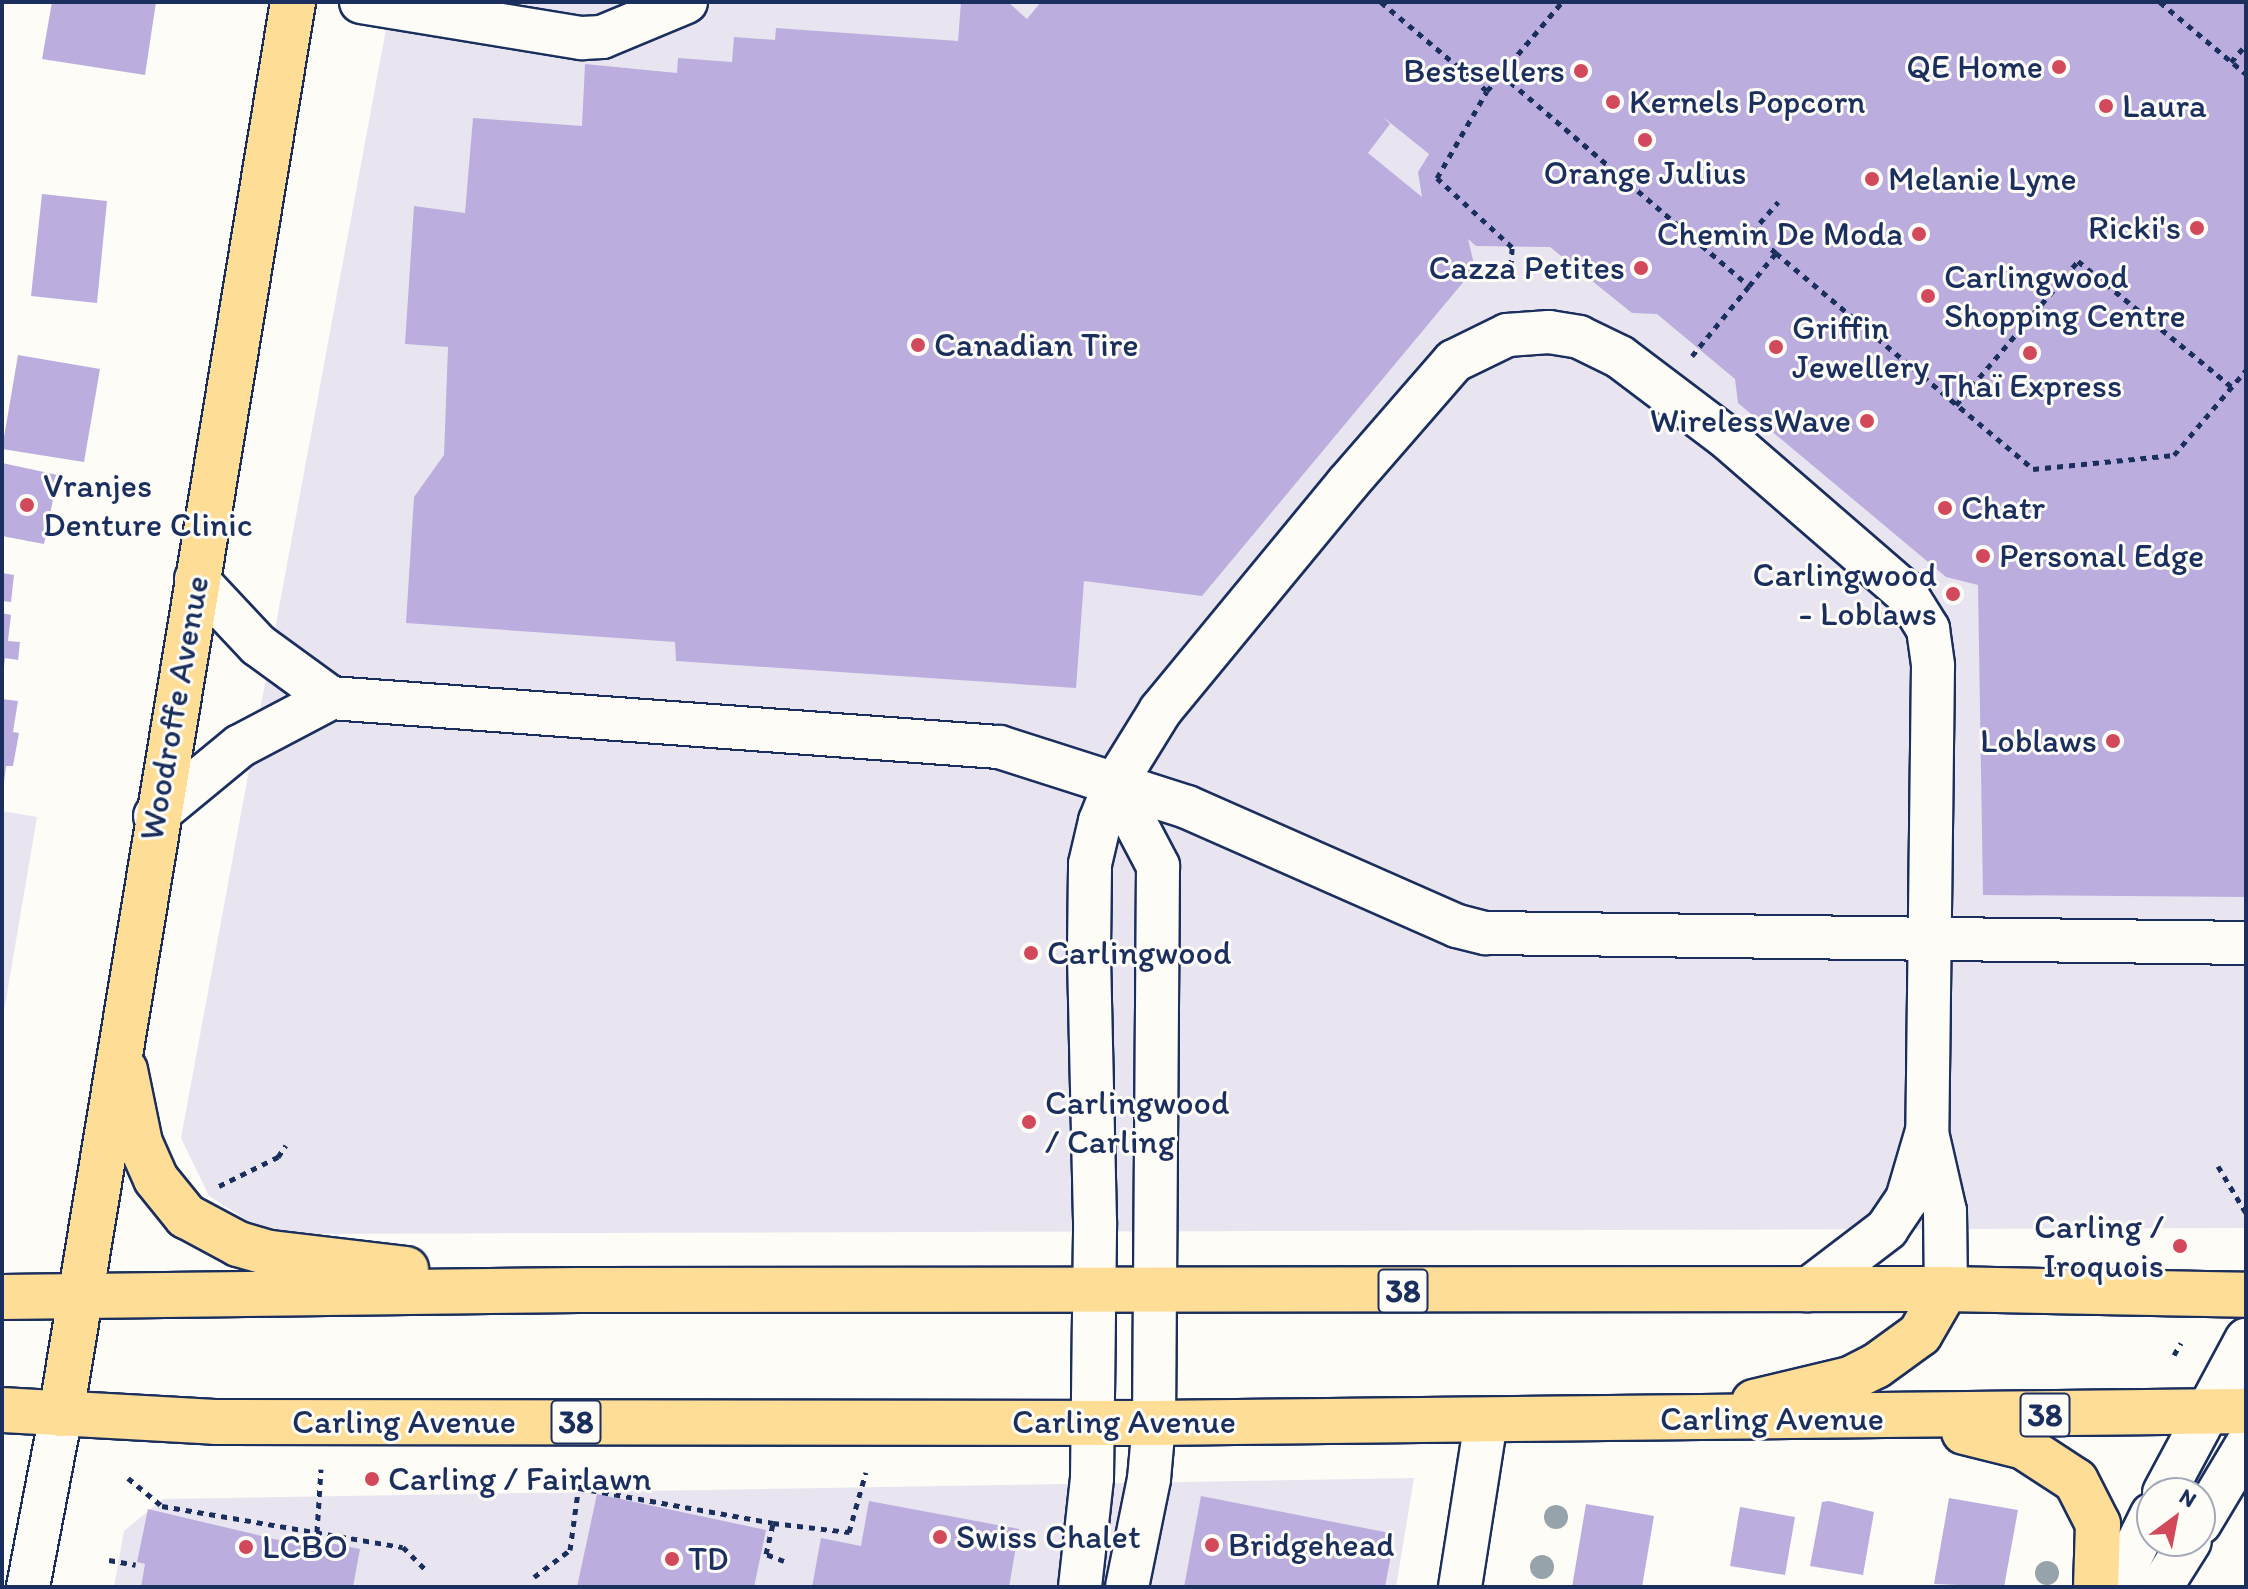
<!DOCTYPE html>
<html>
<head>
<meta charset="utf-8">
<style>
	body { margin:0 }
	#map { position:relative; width:2248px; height:1589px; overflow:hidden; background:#fdfcf7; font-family:Itim,sans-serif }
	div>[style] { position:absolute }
	.built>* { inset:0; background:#e9e5f0 }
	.building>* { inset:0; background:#bbaede }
	.path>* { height:5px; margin-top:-2.5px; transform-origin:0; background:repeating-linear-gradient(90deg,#1b2f5e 0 6px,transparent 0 12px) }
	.roads { filter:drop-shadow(2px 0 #1b2f5e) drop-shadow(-2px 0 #1b2f5e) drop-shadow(0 2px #1b2f5e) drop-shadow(0 -2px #1b2f5e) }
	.minor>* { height:42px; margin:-21px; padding:0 21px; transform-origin:21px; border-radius:21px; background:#fdfcf7 }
	.major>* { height:44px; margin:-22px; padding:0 22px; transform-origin:22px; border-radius:22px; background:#fedd96 }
	.trees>* { width:24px; height:24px; margin:-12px; border-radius:50%; background:#96a3ab }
	.dots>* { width:22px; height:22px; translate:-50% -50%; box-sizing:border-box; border:4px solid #fdfcf7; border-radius:50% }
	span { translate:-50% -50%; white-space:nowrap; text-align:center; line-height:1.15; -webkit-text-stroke:6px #fdfcf7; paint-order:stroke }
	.shield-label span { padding:2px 6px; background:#fdfcf7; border:2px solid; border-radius:6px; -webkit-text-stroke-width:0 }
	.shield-label { font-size:32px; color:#1b2f5e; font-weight:700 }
	.poi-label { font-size:34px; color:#1b2f5e }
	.right { translate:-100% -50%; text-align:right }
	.left { translate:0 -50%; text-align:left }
	.street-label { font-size:34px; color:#1b2f5e }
	.frame { position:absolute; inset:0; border:4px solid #1b2f5e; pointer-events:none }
	.north { position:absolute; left:2136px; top:1477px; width:80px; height:80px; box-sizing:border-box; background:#fdfcf7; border:2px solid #a3aaba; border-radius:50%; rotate:32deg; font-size:22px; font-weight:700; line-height:32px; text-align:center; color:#1b2f5e }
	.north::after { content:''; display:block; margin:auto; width:28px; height:36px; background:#d1495b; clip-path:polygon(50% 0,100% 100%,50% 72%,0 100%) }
</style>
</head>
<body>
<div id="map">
	<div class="built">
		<i style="clip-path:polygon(391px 2px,2246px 2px,2246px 1228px,268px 1234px,209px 1196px,181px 1138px)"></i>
		<i style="clip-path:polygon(2px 811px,37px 817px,2px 1023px)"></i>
		<i style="clip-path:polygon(1414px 1478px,1396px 1587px,114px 1587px,124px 1531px,163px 1499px)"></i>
	</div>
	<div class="building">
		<i style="clip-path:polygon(52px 2px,156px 2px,145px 75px,42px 59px)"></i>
		<i style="clip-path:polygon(evenodd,961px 2px,1008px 2px,1027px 19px,1041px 2px,2246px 2px,2246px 897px,1983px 895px,1978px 585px,1946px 577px,1738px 403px,1735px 379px,1657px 314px,1632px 313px,1550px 247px,1476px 246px,1468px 239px,1475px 268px,1202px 596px,1084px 581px,1076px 688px,676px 661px,675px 642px,406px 623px,414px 497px,444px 455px,448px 347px,405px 344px,414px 206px,465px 213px,473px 118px,582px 126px,585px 64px,677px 73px,678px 58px,732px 62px,734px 37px,775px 40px,776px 28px,958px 41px,961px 2px,1383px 117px,1429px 154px,1418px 172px,1422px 197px,1368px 153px,1390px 124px,1383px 117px)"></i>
		<i style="clip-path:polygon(42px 194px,107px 201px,97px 303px,31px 296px)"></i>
		<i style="clip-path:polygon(18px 355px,100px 369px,84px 462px,2px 449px)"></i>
		<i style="clip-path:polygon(2px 463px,58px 475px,44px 544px,2px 536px)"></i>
		<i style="clip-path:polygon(2px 573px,14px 575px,11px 602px,2px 601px)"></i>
		<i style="clip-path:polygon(2px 613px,11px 615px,8px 641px,20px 642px,18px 660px,5px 658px,4px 667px)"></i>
		<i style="clip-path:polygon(2px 699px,18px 701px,13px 732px,19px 733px,13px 766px,6px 766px,4px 782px)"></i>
		<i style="clip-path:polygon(597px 1494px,766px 1530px,754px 1587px,577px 1587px)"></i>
		<i style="clip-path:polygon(1201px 1496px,1395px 1534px,1385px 1587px,1184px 1587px)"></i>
		<i style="clip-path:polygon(1949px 1498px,2018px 1510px,2004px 1587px,1934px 1584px)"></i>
		<i style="clip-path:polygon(869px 1501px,1019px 1529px,1009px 1587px,812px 1587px,821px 1538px,861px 1546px)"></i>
		<i style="clip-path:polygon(1829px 1501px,1874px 1512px,1863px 1575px,1810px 1566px,1822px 1502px)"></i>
		<i style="clip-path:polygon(1586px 1504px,1654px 1516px,1642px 1587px,1572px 1587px)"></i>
		<i style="clip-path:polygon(1740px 1507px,1795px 1517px,1785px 1575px,1730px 1566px)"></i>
		<i style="clip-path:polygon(148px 1509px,304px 1546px,305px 1538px,360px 1549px,353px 1587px,141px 1587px,145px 1564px,137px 1562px)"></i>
	</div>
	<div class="path">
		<i style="left:1381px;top:2px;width:138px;rotate:40deg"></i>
		<i style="left:2160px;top:2px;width:112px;rotate:39.9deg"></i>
		<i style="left:2231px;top:62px;width:23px;rotate:-49deg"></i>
		<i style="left:1501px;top:74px;width:326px;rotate:40.5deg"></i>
		<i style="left:1749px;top:286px;width:43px;rotate:-50.7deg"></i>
		<i style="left:1776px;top:253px;width:336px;rotate:40deg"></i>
		<i style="left:2033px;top:469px;width:142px;rotate:-5.7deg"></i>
		<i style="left:2174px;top:455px;width:111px;rotate:-49.7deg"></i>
		<i style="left:1776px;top:253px;width:32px;rotate:-139deg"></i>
		<i style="left:1752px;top:232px;width:40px;rotate:-49deg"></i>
		<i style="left:1510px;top:278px;width:31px;rotate:-86deg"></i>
		<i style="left:1512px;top:247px;width:102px;rotate:-137.4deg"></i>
		<i style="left:1437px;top:178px;width:100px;rotate:-60.1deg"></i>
		<i style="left:1487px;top:91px;width:116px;rotate:-49.9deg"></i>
		<i style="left:1692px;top:356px;width:90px;rotate:-50.8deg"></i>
		<i style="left:1956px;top:405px;width:189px;rotate:-49.7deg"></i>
		<i style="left:2078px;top:261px;width:199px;rotate:39.3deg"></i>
		<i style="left:2218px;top:1166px;width:55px;rotate:59.2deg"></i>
		<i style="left:219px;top:1186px;width:66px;rotate:-26.2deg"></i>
		<i style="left:278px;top:1157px;width:14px;rotate:-56deg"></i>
		<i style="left:2174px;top:1355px;width:14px;rotate:-60deg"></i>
		<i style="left:128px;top:1478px;width:44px;rotate:39.5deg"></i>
		<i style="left:162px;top:1506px;width:244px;rotate:9.7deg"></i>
		<i style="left:403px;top:1547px;width:31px;rotate:45deg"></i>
		<i style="left:579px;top:1488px;width:197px;rotate:10.2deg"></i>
		<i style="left:317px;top:1532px;width:63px;rotate:-86.4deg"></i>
		<i style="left:109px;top:1560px;width:27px;rotate:10deg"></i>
		<i style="left:784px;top:1561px;width:19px;rotate:-159deg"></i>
		<i style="left:766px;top:1554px;width:32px;rotate:-77deg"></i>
		<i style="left:773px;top:1523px;width:77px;rotate:6.8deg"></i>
		<i style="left:849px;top:1532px;width:62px;rotate:-74.2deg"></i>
		<i style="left:534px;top:1577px;width:45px;rotate:-36.9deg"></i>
		<i style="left:570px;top:1550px;width:81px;rotate:-82.2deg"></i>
	</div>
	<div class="roads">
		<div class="minor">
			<i style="left:361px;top:2px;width:224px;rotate:9.3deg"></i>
			<i style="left:582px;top:38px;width:20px;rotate:-3deg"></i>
			<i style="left:602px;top:37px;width:91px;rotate:-22.6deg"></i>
			<i style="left:196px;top:579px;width:91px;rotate:46.8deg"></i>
			<i style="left:258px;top:645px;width:90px;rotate:36deg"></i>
			<i style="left:331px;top:698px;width:670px;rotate:4.2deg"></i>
			<i style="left:999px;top:747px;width:197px;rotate:17.7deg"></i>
			<i style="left:1187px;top:807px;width:295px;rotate:23.8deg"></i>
			<i style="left:1457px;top:926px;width:30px;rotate:14deg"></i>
			<i style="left:1486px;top:933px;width:760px;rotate:0.75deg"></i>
			<i style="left:1115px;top:784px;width:93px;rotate:62.3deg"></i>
			<i style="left:1158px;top:866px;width:557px;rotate:90.41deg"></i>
			<i style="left:1154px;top:1423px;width:56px;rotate:95.1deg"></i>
			<i style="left:1149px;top:1479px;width:110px;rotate:101.5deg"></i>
			<i style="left:155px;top:816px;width:110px;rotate:-39.5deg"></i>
			<i style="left:240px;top:746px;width:103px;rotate:-27.8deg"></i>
			<i style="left:1928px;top:1137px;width:76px;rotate:77.1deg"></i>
			<i style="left:1945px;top:1211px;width:78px;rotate:89.3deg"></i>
			<i style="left:2164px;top:1493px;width:174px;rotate:-61.8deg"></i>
			<i style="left:2200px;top:1523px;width:90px;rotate:-59.1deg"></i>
			<i style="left:28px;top:1587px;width:176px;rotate:-79.2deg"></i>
			<i style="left:1080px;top:1587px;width:110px;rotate:-83.7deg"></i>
			<i style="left:1092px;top:1478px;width:257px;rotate:-89.3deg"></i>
			<i style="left:1095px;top:1221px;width:271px;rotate:-91.3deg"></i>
			<i style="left:1089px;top:950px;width:86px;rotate:-89.3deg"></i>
			<i style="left:1090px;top:864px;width:44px;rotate:-76.9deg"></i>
			<i style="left:1100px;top:821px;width:40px;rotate:-68deg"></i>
			<i style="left:1115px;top:784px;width:86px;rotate:-58.3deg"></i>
			<i style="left:1160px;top:711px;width:294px;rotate:-50.5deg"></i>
			<i style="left:1347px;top:484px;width:163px;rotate:-49deg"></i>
			<i style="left:1454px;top:361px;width:59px;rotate:-26.1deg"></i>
			<i style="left:1507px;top:335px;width:42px;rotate:-4.1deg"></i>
			<i style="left:1549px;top:332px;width:30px;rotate:9deg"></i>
			<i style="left:1579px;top:337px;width:46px;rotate:26deg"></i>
			<i style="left:1620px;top:357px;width:134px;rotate:37.1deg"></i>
			<i style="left:1727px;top:438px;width:235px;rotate:40.9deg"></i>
			<i style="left:1905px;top:592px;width:44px;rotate:58.1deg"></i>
			<i style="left:1928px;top:629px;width:37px;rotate:82deg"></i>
			<i style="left:1933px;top:666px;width:465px;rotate:90.7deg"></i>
			<i style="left:1927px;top:1131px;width:71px;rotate:106.4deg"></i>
			<i style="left:1907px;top:1199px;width:36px;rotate:124deg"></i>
			<i style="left:1887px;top:1229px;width:101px;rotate:142.7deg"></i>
			<i style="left:1460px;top:1587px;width:168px;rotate:-81.1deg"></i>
			<i style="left:2116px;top:1587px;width:81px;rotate:-63.7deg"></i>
			<i style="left:2161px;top:1587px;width:54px;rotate:-57.8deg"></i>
		</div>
		<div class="major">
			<i style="left:125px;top:1070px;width:75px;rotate:78.4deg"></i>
			<i style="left:140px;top:1143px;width:39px;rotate:66deg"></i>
			<i style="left:156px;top:1179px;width:48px;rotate:51deg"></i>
			<i style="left:186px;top:1216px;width:59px;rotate:28.3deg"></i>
			<i style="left:238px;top:1244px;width:33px;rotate:16deg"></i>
			<i style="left:270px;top:1253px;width:137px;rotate:6.7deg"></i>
			<i style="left:2px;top:1297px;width:577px;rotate:-0.7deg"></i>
			<i style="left:579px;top:1290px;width:1367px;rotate:-0.04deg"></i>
			<i style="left:1946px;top:1289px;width:300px;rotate:1.1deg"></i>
			<i style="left:1754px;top:1402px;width:99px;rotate:-13.5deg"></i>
			<i style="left:1850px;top:1379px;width:29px;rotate:-27deg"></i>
			<i style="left:1876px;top:1366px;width:54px;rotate:-36deg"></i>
			<i style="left:1920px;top:1334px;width:52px;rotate:-60deg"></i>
			<i style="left:2px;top:1410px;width:213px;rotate:3.2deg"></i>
			<i style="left:215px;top:1422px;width:939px;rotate:0.06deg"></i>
			<i style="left:1154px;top:1423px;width:1092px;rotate:-0.63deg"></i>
			<i style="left:61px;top:1414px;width:1431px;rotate:-80.67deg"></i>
			<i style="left:1964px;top:1432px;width:62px;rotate:14deg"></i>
			<i style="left:2024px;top:1447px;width:62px;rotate:33.2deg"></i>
			<i style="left:2076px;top:1481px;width:48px;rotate:62.9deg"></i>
			<i style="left:2098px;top:1524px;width:63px;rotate:91.8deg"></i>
		</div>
	</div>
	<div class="trees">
		<i style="left:1556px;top:1517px"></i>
		<i style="left:1542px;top:1567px"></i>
		<i style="left:2047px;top:1573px"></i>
	</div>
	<div class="dots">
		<i style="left:2059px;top:67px;background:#d1495b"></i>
		<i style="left:1581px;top:71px;background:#d1495b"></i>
		<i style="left:1613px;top:102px;background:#d1495b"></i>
		<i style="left:2106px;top:106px;background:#d1495b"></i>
		<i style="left:1645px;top:140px;background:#d1495b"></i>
		<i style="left:1872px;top:179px;background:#d1495b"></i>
		<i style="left:2197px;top:228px;background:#d1495b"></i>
		<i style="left:1919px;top:234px;background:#d1495b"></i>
		<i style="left:1641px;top:268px;background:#d1495b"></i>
		<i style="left:1928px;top:296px;background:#d1495b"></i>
		<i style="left:918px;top:345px;background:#d1495b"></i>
		<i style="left:1776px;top:347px;background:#d1495b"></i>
		<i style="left:2030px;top:353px;background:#d1495b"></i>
		<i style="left:1867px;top:421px;background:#d1495b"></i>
		<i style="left:27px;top:505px;background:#d1495b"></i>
		<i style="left:1945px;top:508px;background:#d1495b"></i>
		<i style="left:1983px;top:556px;background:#d1495b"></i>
		<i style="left:1953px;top:594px;background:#d1495b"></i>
		<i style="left:2113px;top:741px;background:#d1495b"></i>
		<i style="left:1031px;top:953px;background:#d1495b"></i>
		<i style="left:1029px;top:1122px;background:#d1495b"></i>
		<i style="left:2180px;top:1246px;background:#d1495b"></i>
		<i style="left:372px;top:1479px;background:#d1495b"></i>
		<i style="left:940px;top:1537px;background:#d1495b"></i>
		<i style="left:1212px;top:1545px;background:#d1495b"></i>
		<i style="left:246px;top:1547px;background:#d1495b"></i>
		<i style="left:672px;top:1559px;background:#d1495b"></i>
	</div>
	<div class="shield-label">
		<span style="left:1403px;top:1291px">38</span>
		<span style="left:2045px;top:1415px">38</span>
		<span style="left:576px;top:1422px">38</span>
	</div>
	<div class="poi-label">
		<span class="right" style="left:2043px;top:67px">QE Home</span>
		<span class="right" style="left:1565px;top:71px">Bestsellers</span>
		<span class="left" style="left:1629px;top:102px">Kernels Popcorn</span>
		<span class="left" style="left:2122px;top:106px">Laura</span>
		<span style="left:1645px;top:173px">Orange Julius</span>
		<span class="left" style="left:1888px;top:179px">Melanie Lyne</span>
		<span class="right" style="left:2181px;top:228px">Ricki's</span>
		<span class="right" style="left:1903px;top:234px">Chemin De Moda</span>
		<span class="right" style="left:1625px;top:268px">Cazza Petites</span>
		<span class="left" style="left:1944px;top:296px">Carlingwood<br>Shopping Centre</span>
		<span class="left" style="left:1792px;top:347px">Griffin<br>Jewellery</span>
		<span class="left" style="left:934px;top:345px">Canadian Tire</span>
		<span style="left:2030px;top:386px">Thaï Express</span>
		<span class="right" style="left:1851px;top:421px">WirelessWave</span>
		<span class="left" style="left:43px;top:505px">Vranjes<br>Denture Clinic</span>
		<span class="left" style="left:1961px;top:508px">Chatr</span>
		<span class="left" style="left:1999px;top:556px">Personal Edge</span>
		<span class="right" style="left:1937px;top:594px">Carlingwood<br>- Loblaws</span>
		<span class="right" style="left:2097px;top:741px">Loblaws</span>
		<span class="left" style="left:1047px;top:953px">Carlingwood</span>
		<span class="left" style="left:1045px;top:1122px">Carlingwood<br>/ Carling</span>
		<span class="right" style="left:2164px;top:1246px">Carling /<br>Iroquois</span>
		<span class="left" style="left:388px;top:1479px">Carling / Fairlawn</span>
		<span class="left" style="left:956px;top:1537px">Swiss Chalet</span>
		<span class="left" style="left:1228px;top:1545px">Bridgehead</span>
		<span class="left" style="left:262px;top:1547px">LCBO</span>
		<span class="left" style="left:688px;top:1559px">TD</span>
	</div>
	<div class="street-label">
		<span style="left:174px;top:708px;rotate:-80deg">Woodroffe Avenue</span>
		<span style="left:1772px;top:1419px">Carling Avenue</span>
		<span style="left:404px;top:1422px">Carling Avenue</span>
		<span style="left:1124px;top:1422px">Carling Avenue</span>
	</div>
	<div class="frame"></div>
	<div class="north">N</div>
</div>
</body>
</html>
